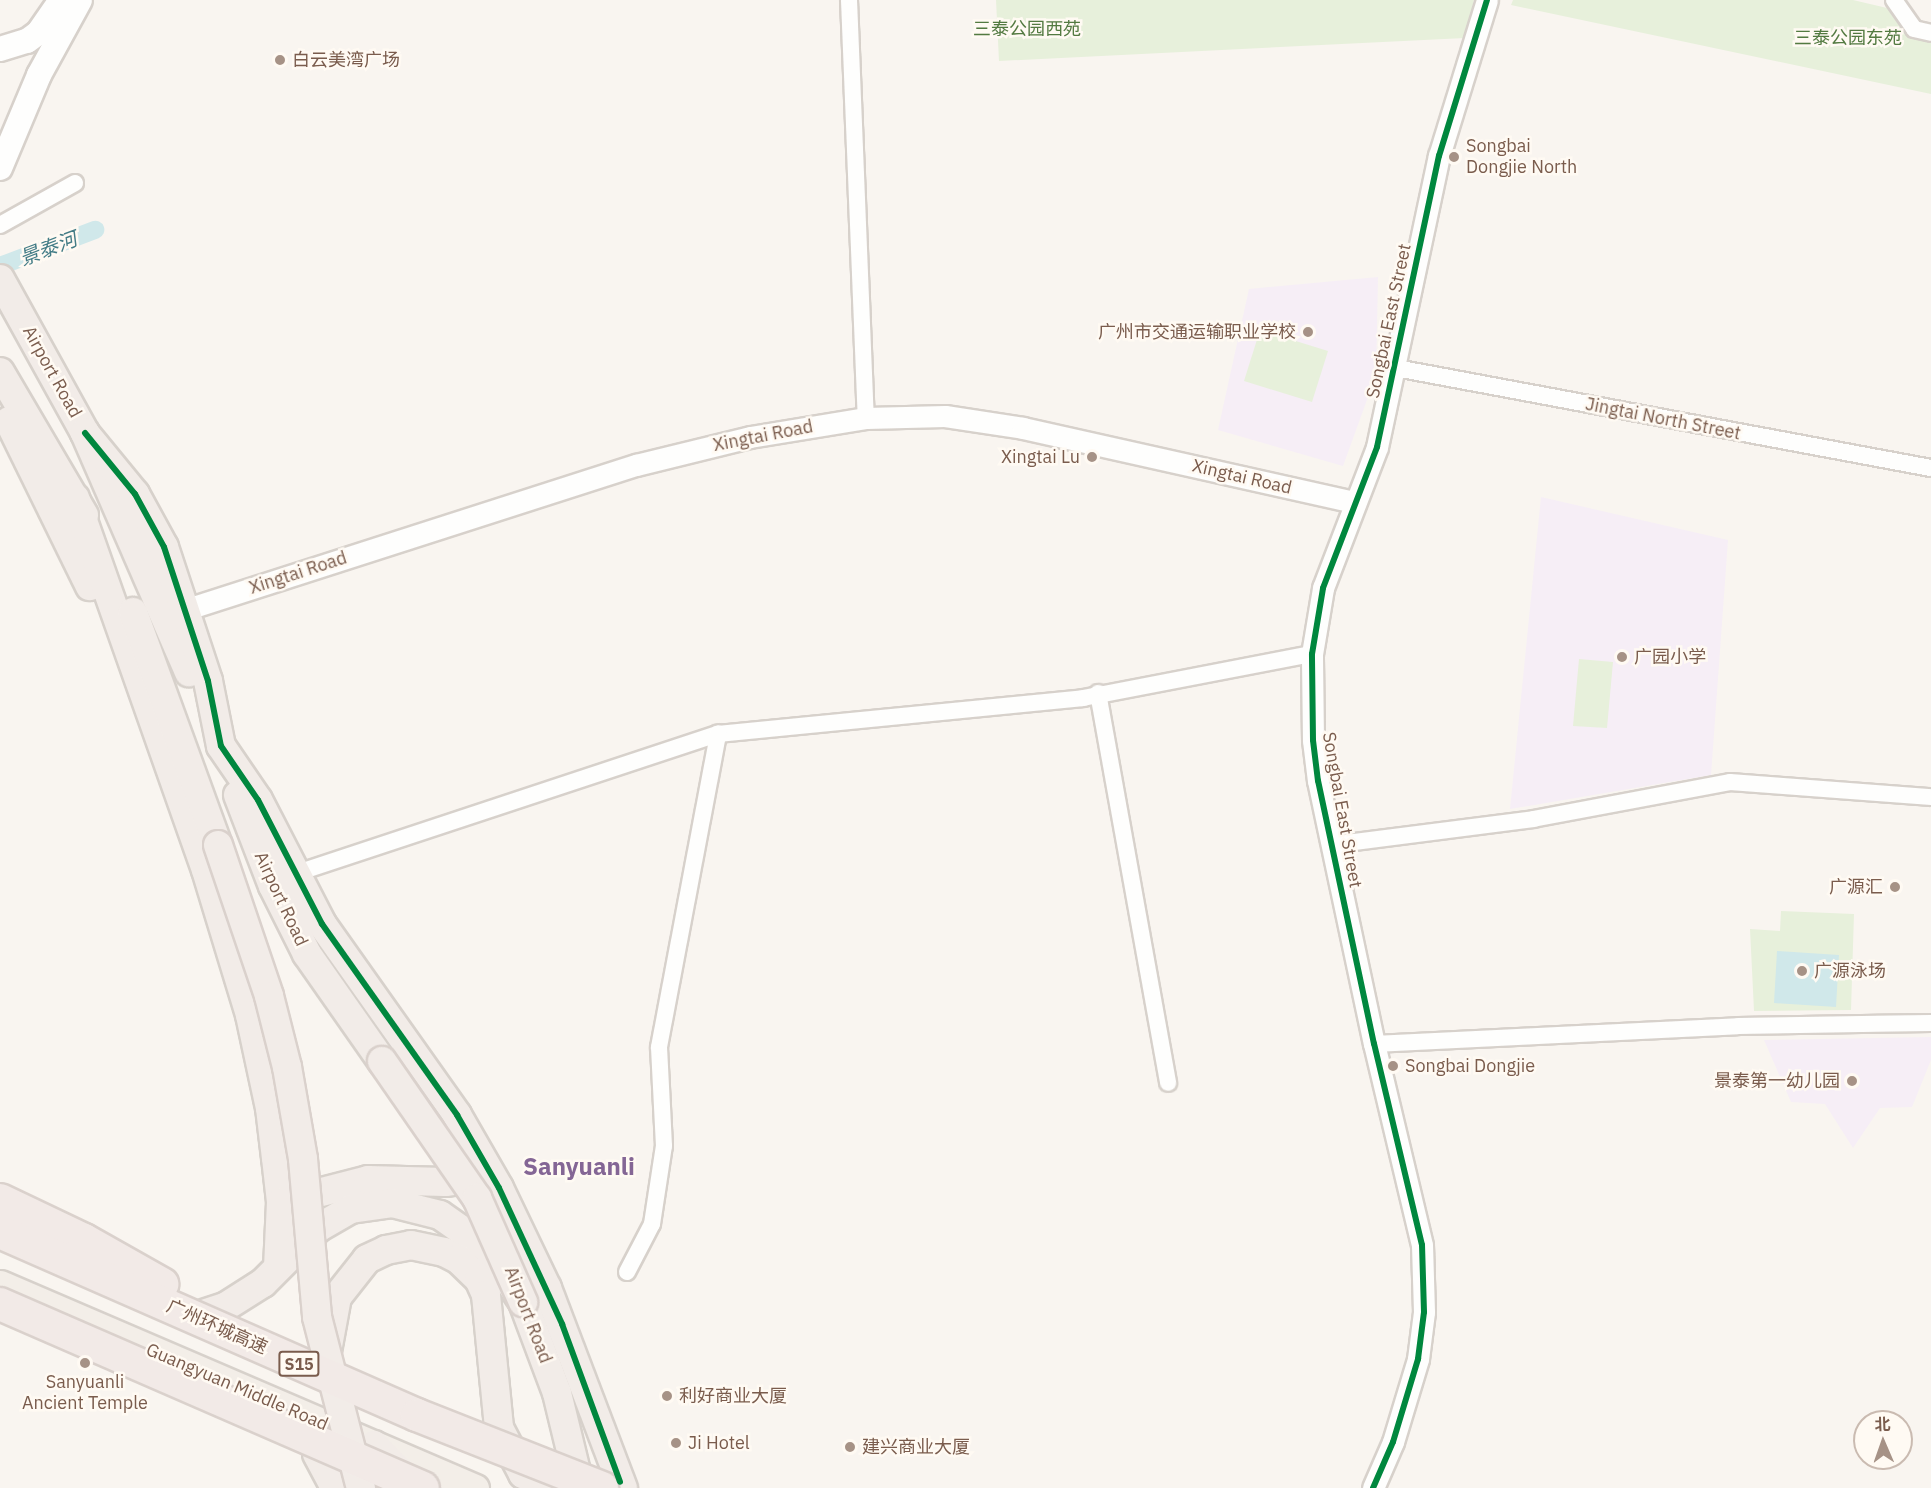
<!DOCTYPE html>
<html>
<head>
<meta charset="utf-8">
<style>
	body { margin:0 }
	#map { position:relative; width:1931px; height:1488px; overflow:hidden; background:#f9f5f0; font-family:"IBM Plex Sans","Noto Sans SC",sans-serif }
	div>[style] { position:absolute }
	.education>* { inset:0; background:#f6eef6 }
	.green>* { inset:0; background:#e7f0db }
	.water>* { inset:0; background:#d0e8ea }
	.canal>* { height:18px; margin:-9px; padding:0 9px; transform-origin:9px; border-radius:9px; background:#d0e8ea }
	.roads { filter:drop-shadow(2px 0 #d7d1cb) drop-shadow(-2px 0 #d7d1cb) drop-shadow(0 2px #d7d1cb) drop-shadow(0 -2px #d7d1cb) }
	.minor>* { height:16px; margin:-8px; padding:0 8px; transform-origin:8px; border-radius:8px; background:#fefefd }
	.tertiary>* { height:21px; margin:-10.5px; padding:0 10.5px; transform-origin:10.5px; border-radius:10.5px; background:#fefefd }
	.secondary>* { height:24px; margin:-12px; padding:0 12px; transform-origin:12px; border-radius:12px; background:#fefefd }
	.primary>* { height:27px; margin:-13.5px; padding:0 13.5px; transform-origin:13.5px; border-radius:13.5px; background:#f3eee8 }
	.trunk>* { height:28px; margin:-14px; padding:0 14px; transform-origin:14px; border-radius:14px; background:#f2ece8 }
	.bridges { filter:drop-shadow(2px 0 #dad1cc) drop-shadow(-2px 0 #dad1cc) drop-shadow(0 2px #dad1cc) drop-shadow(0 -2px #dad1cc) }
	.trunk-bridge>* { height:28px; margin:-14px; padding:0 14px; transform-origin:14px; border-radius:14px; background:#f2ece8 }
	.motorway-bridge>* { height:32px; margin:-16px; padding:0 16px; transform-origin:16px; border-radius:16px; background:#f2eae7 }
	.cycleway>* { height:6px; margin:-3px; padding:0 3px; transform-origin:3px; border-radius:3px; background:#00873e }
	.dots>* { width:16px; height:16px; translate:-50% -50%; box-sizing:border-box; border:3px solid #fffaf3; border-radius:50% }
	span { translate:-50% -50%; white-space:nowrap; text-align:center; line-height:1.15; -webkit-text-stroke:5px #fffaf3; paint-order:stroke }
	.shield-label span { padding:2px 4px; background:#fffaf3; border:2px solid; border-radius:4px; -webkit-text-stroke-width:0 }
	.shield-label { font-size:16px; color:#7a5c4d; font-weight:700 }
	.park-label { font-size:18px; color:#537a41 }
	.poi-label { font-size:18px; color:#7a5c4d }
	.left { translate:0 -50%; text-align:left }
	.right { translate:-100% -50%; text-align:right }
	.street-label { font-size:18px; color:#7a5c4d }
	.water-label { font-size:20px; color:#437c86; font-style:italic }
	.district-label { font-size:24px; color:#846695; font-weight:700 }
	.north { position:absolute; left:1853px; top:1410px; width:60px; height:60px; box-sizing:border-box; background:#fffaf3; border:2px solid #cabbb1; border-radius:50%; rotate:358deg; font-size:16px; font-weight:700; line-height:24px; text-align:center; color:#7a5c4d }
	.north::after { content:''; display:block; margin:auto; width:21px; height:27px; background:#a69286; clip-path:polygon(50% 0,100% 100%,50% 72%,0 100%) }
</style>
</head>
<body>
<div id="map">
	<div class="education">
		<i style="clip-path:polygon(1378px 277px,1376px 375px,1343px 466px,1218px 430px,1249px 289px)"></i>
		<i style="clip-path:polygon(1541px 497px,1728px 540px,1711px 775px,1510px 809px)"></i>
		<i style="clip-path:polygon(1931px 1037px,1931px 1060px,1912px 1107px,1880px 1108px,1853px 1148px,1825px 1104px,1791px 1102px,1764px 1040px)"></i>
	</div>
	<div class="green">
		<i style="clip-path:polygon(996px 0,1474px 0,1465px 38px,999px 61px)"></i>
		<i style="clip-path:polygon(1513px 0,1853px 0,1887px 8px,1912px 33px,1931px 37px,1931px 94px,1511px 5px)"></i>
		<i style="clip-path:polygon(1260px 330px,1328px 351px,1312px 402px,1244px 381px)"></i>
		<i style="clip-path:polygon(1579px 659px,1613px 662px,1607px 728px,1573px 726px)"></i>
		<i style="clip-path:polygon(1781px 911px,1854px 914px,1851px 1010px,1754px 1011px,1750px 929px,1780px 931px)"></i>
	</div>
	<div class="water">
		<i style="clip-path:polygon(1777px 951px,1839px 955px,1836px 1007px,1774px 1003px)"></i>
	</div>
	<div class="canal">
		<i style="left:0;top:266px;width:102px;rotate:-20.8deg"></i>
	</div>
	<div class="roads">
		<div class="minor">
			<i style="left:849px;top:0;width:418px;rotate:87.7deg"></i>
			<i style="left:1894px;top:0;width:35px;rotate:55deg"></i>
			<i style="left:1914px;top:29px;width:17px;rotate:13deg"></i>
			<i style="left:0;top:225px;width:86px;rotate:-29.2deg"></i>
			<i style="left:1396px;top:368px;width:544px;rotate:10.59deg"></i>
			<i style="left:1098px;top:693px;width:396px;rotate:79.8deg"></i>
			<i style="left:1331px;top:845px;width:204px;rotate:-7.3deg"></i>
			<i style="left:1533px;top:819px;width:200px;rotate:-10.6deg"></i>
			<i style="left:1730px;top:782px;width:202px;rotate:4.3deg"></i>
			<i style="left:294px;top:874px;width:447px;rotate:-18.3deg"></i>
			<i style="left:718px;top:734px;width:367px;rotate:-5.6deg"></i>
			<i style="left:1083px;top:698px;width:233px;rotate:-10.9deg"></i>
			<i style="left:1374px;top:1044px;width:364px;rotate:-2.8deg"></i>
			<i style="left:1738px;top:1026px;width:193px;rotate:-0.9deg"></i>
			<i style="left:627px;top:1272px;width:54px;rotate:-62.5deg"></i>
			<i style="left:652px;top:1224px;width:79px;rotate:-81.3deg"></i>
			<i style="left:664px;top:1146px;width:99px;rotate:-92.9deg"></i>
			<i style="left:659px;top:1047px;width:319px;rotate:-79.3deg"></i>
		</div>
		<div class="tertiary">
			<i style="left:187px;top:609px;width:472px;rotate:-17.8deg"></i>
			<i style="left:636px;top:465px;width:117px;rotate:-13.8deg"></i>
			<i style="left:750px;top:437px;width:118px;rotate:-9.3deg"></i>
			<i style="left:866px;top:418px;width:79px;rotate:-1.5deg"></i>
			<i style="left:945px;top:416px;width:79px;rotate:8.7deg"></i>
			<i style="left:1023px;top:428px;width:340px;rotate:12.6deg"></i>
			<i style="left:1373px;top:1488px;width:50px;rotate:-66.5deg"></i>
			<i style="left:1393px;top:1442px;width:87px;rotate:-73.2deg"></i>
			<i style="left:1418px;top:1359px;width:47px;rotate:-82.7deg"></i>
			<i style="left:1424px;top:1312px;width:67px;rotate:-91.7deg"></i>
			<i style="left:1422px;top:1245px;width:207px;rotate:-103.4deg"></i>
			<i style="left:1374px;top:1044px;width:269px;rotate:-102deg"></i>
			<i style="left:1318px;top:781px;width:41px;rotate:-97deg"></i>
			<i style="left:1313px;top:740px;width:86px;rotate:-90.7deg"></i>
			<i style="left:1312px;top:654px;width:67px;rotate:-80.5deg"></i>
			<i style="left:1323px;top:588px;width:151px;rotate:-69deg"></i>
			<i style="left:1377px;top:447px;width:298px;rotate:-78deg"></i>
			<i style="left:1439px;top:156px;width:163px;rotate:-72.9deg"></i>
		</div>
		<div class="secondary">
			<i style="left:0;top:49px;width:28px;rotate:-17deg"></i>
			<i style="left:27px;top:41px;width:14px;rotate:-36deg"></i>
			<i style="left:38px;top:33px;width:40px;rotate:-55.1deg"></i>
			<i style="left:0;top:168px;width:101px;rotate:-67.2deg"></i>
			<i style="left:39px;top:75px;width:85px;rotate:-61.3deg"></i>
		</div>
		<div class="primary">
			<i style="left:0;top:1284px;width:517px;rotate:23.24deg"></i>
		</div>
		<div class="trunk">
			<i style="left:0;top:279px;width:176px;rotate:61.1deg"></i>
			<i style="left:85px;top:433px;width:261px;rotate:66.5deg"></i>
			<i style="left:0;top:372px;width:166px;rotate:59.6deg"></i>
			<i style="left:9px;top:421px;width:184px;rotate:63.9deg"></i>
			<i style="left:85px;top:433px;width:79px;rotate:50.7deg"></i>
			<i style="left:135px;top:494px;width:60px;rotate:61.3deg"></i>
			<i style="left:164px;top:547px;width:141px;rotate:71.8deg"></i>
			<i style="left:208px;top:681px;width:66px;rotate:78.7deg"></i>
			<i style="left:221px;top:746px;width:65px;rotate:55.6deg"></i>
			<i style="left:258px;top:800px;width:140px;rotate:62.7deg"></i>
			<i style="left:322px;top:924px;width:234px;rotate:54.7deg"></i>
			<i style="left:457px;top:1115px;width:84px;rotate:60.1deg"></i>
			<i style="left:499px;top:1188px;width:111px;rotate:64.4deg"></i>
			<i style="left:547px;top:1288px;width:214px;rotate:69.2deg"></i>
			<i style="left:75px;top:498px;width:394px;rotate:70.6deg"></i>
			<i style="left:206px;top:870px;width:152px;rotate:73.1deg"></i>
			<i style="left:250px;top:1015px;width:95px;rotate:77.9deg"></i>
			<i style="left:270px;top:1108px;width:50px;rotate:83.2deg"></i>
			<i style="left:276px;top:1158px;width:44px;rotate:83.5deg"></i>
			<i style="left:281px;top:1202px;width:65px;rotate:92.6deg"></i>
			<i style="left:133px;top:612px;width:248px;rotate:70deg"></i>
			<i style="left:238px;top:795px;width:97px;rotate:69deg"></i>
			<i style="left:273px;top:886px;width:76px;rotate:63.4deg"></i>
			<i style="left:307px;top:954px;width:131px;rotate:55deg"></i>
			<i style="left:283px;top:1202px;width:88px;rotate:-14.5deg"></i>
			<i style="left:368px;top:1180px;width:77px;rotate:1.5deg"></i>
			<i style="left:445px;top:1182px;width:16px;rotate:-7deg"></i>
			<i style="left:461px;top:1180px;width:25px;rotate:-27deg"></i>
			<i style="left:206px;top:1313px;width:20px;rotate:-18deg"></i>
			<i style="left:225px;top:1307px;width:45px;rotate:-32.3deg"></i>
			<i style="left:263px;top:1283px;width:78px;rotate:-45deg"></i>
			<i style="left:318px;top:1228px;width:38px;rotate:-30deg"></i>
			<i style="left:351px;top:1209px;width:41px;rotate:-8.3deg"></i>
			<i style="left:392px;top:1203px;width:49px;rotate:14deg"></i>
			<i style="left:440px;top:1215px;width:57px;rotate:35.1deg"></i>
			<i style="left:487px;top:1248px;width:65px;rotate:56.3deg"></i>
			<i style="left:523px;top:1302px;width:97px;rotate:69.5deg"></i>
			<i style="left:557px;top:1393px;width:98px;rotate:76.4deg"></i>
			<i style="left:326px;top:1357px;width:61px;rotate:-79.6deg"></i>
			<i style="left:337px;top:1297px;width:48px;rotate:-51.7deg"></i>
			<i style="left:367px;top:1259px;width:21px;rotate:-25deg"></i>
			<i style="left:386px;top:1250px;width:25px;rotate:-11deg"></i>
			<i style="left:411px;top:1245px;width:34px;rotate:12deg"></i>
			<i style="left:444px;top:1252px;width:16px;rotate:27deg"></i>
			<i style="left:458px;top:1259px;width:29px;rotate:44deg"></i>
			<i style="left:479px;top:1279px;width:17px;rotate:66deg"></i>
			<i style="left:486px;top:1295px;width:134px;rotate:84.4deg"></i>
			<i style="left:499px;top:1428px;width:52px;rotate:62.4deg"></i>
			<i style="left:523px;top:1474px;width:39px;rotate:21deg"></i>
			<i style="left:374px;top:1445px;width:52px;rotate:45.8deg"></i>
			<i style="left:317px;top:1454px;width:38px;rotate:62deg"></i>
		</div>
	</div>
	<div class="bridges">
		<div class="trunk-bridge">
			<i style="left:218px;top:845px;width:159px;rotate:71.3deg"></i>
			<i style="left:269px;top:996px;width:73px;rotate:75.8deg"></i>
			<i style="left:287px;top:1067px;width:93px;rotate:80.1deg"></i>
			<i style="left:303px;top:1159px;width:159px;rotate:84.9deg"></i>
			<i style="left:317px;top:1317px;width:177px;rotate:75.6deg"></i>
			<i style="left:382px;top:1061px;width:167px;rotate:55.3deg"></i>
			<i style="left:477px;top:1198px;width:114px;rotate:66.1deg"></i>
		</div>
		<div class="motorway-bridge">
			<i style="left:0;top:1200px;width:93px;rotate:25.5deg"></i>
			<i style="left:84px;top:1240px;width:90px;rotate:29.4deg"></i>
			<i style="left:0;top:1232px;width:455px;rotate:23.7deg"></i>
			<i style="left:417px;top:1415px;width:199px;rotate:21.5deg"></i>
			<i style="left:0;top:1304px;width:461px;rotate:23.5deg"></i>
		</div>
	</div>
	<div class="cycleway">
		<i style="left:85px;top:433px;width:79px;rotate:50.7deg"></i>
		<i style="left:135px;top:494px;width:60px;rotate:61.3deg"></i>
		<i style="left:164px;top:547px;width:141px;rotate:71.8deg"></i>
		<i style="left:208px;top:681px;width:66px;rotate:78.7deg"></i>
		<i style="left:221px;top:746px;width:65px;rotate:55.6deg"></i>
		<i style="left:258px;top:800px;width:140px;rotate:62.7deg"></i>
		<i style="left:322px;top:924px;width:234px;rotate:54.7deg"></i>
		<i style="left:457px;top:1115px;width:84px;rotate:60.1deg"></i>
		<i style="left:499px;top:1188px;width:150px;rotate:65.1deg"></i>
		<i style="left:562px;top:1324px;width:168px;rotate:69.8deg"></i>
		<i style="left:1373px;top:1488px;width:50px;rotate:-66.5deg"></i>
		<i style="left:1393px;top:1442px;width:87px;rotate:-73.2deg"></i>
		<i style="left:1418px;top:1359px;width:47px;rotate:-82.7deg"></i>
		<i style="left:1424px;top:1312px;width:67px;rotate:-91.7deg"></i>
		<i style="left:1422px;top:1245px;width:207px;rotate:-103.4deg"></i>
		<i style="left:1374px;top:1044px;width:269px;rotate:-102deg"></i>
		<i style="left:1318px;top:781px;width:41px;rotate:-97deg"></i>
		<i style="left:1313px;top:740px;width:86px;rotate:-90.7deg"></i>
		<i style="left:1312px;top:654px;width:67px;rotate:-80.5deg"></i>
		<i style="left:1323px;top:588px;width:151px;rotate:-69deg"></i>
		<i style="left:1377px;top:447px;width:298px;rotate:-78deg"></i>
		<i style="left:1439px;top:156px;width:163px;rotate:-72.9deg"></i>
	</div>
	<div class="dots">
		<i style="left:280px;top:60px;background:#a69286"></i>
		<i style="left:1454px;top:157px;background:#a69286"></i>
		<i style="left:1308px;top:332px;background:#a69286"></i>
		<i style="left:1092px;top:457px;background:#a69286"></i>
		<i style="left:1622px;top:657px;background:#a69286"></i>
		<i style="left:1895px;top:887px;background:#a69286"></i>
		<i style="left:1802px;top:971px;background:#a69286"></i>
		<i style="left:1393px;top:1066px;background:#a69286"></i>
		<i style="left:1852px;top:1081px;background:#a69286"></i>
		<i style="left:85px;top:1363px;background:#a69286"></i>
		<i style="left:667px;top:1396px;background:#a69286"></i>
		<i style="left:676px;top:1443px;background:#a69286"></i>
		<i style="left:850px;top:1447px;background:#a69286"></i>
	</div>
	<div class="shield-label">
		<span style="left:299px;top:1364px">S15</span>
	</div>
	<div class="park-label">
		<span style="left:1027px;top:29px">三泰公园西苑</span>
		<span style="left:1848px;top:38px">三泰公园东苑</span>
	</div>
	<div class="poi-label">
		<span class="left" style="left:292px;top:60px">白云美湾广场</span>
		<span class="left" style="left:1466px;top:157px">Songbai<br>Dongjie North</span>
		<span class="right" style="left:1296px;top:332px">广州市交通运输职业学校</span>
		<span class="right" style="left:1080px;top:457px">Xingtai Lu</span>
		<span class="left" style="left:1634px;top:657px">广园小学</span>
		<span class="right" style="left:1883px;top:887px">广源汇</span>
		<span class="left" style="left:1814px;top:971px">广源泳场</span>
		<span class="left" style="left:1405px;top:1066px">Songbai Dongjie</span>
		<span class="right" style="left:1840px;top:1081px">景泰第一幼儿园</span>
		<span style="left:85px;top:1393px">Sanyuanli<br>Ancient Temple</span>
		<span class="left" style="left:679px;top:1396px">利好商业大厦</span>
		<span class="left" style="left:688px;top:1443px">Ji Hotel</span>
		<span class="left" style="left:862px;top:1447px">建兴商业大厦</span>
	</div>
	<div class="street-label">
		<span style="left:1389px;top:321px;rotate:-78deg">Songbai East Street</span>
		<span style="left:52px;top:372px;rotate:61deg">Airport Road</span>
		<span style="left:1663px;top:419px;rotate:11deg">Jingtai North Street</span>
		<span style="left:763px;top:436px;rotate:-11deg">Xingtai Road</span>
		<span style="left:1242px;top:477px;rotate:13deg">Xingtai Road</span>
		<span style="left:298px;top:573px;rotate:-18deg">Xingtai Road</span>
		<span style="left:1342px;top:810px;rotate:80deg">Songbai East Street</span>
		<span style="left:281px;top:899px;rotate:65deg">Airport Road</span>
		<span style="left:528px;top:1315px;rotate:69deg">Airport Road</span>
		<span style="left:217px;top:1327px;rotate:24deg">广州环城高速</span>
		<span style="left:237px;top:1387px;rotate:23deg">Guangyuan Middle Road</span>
	</div>
	<div class="water-label">
		<span style="left:48px;top:248px;rotate:-21deg">景泰河</span>
	</div>
	<div class="district-label">
		<span style="left:579px;top:1167px">Sanyuanli</span>
	</div>
	<div class="north">北</div>
</div>
</body>
</html>
